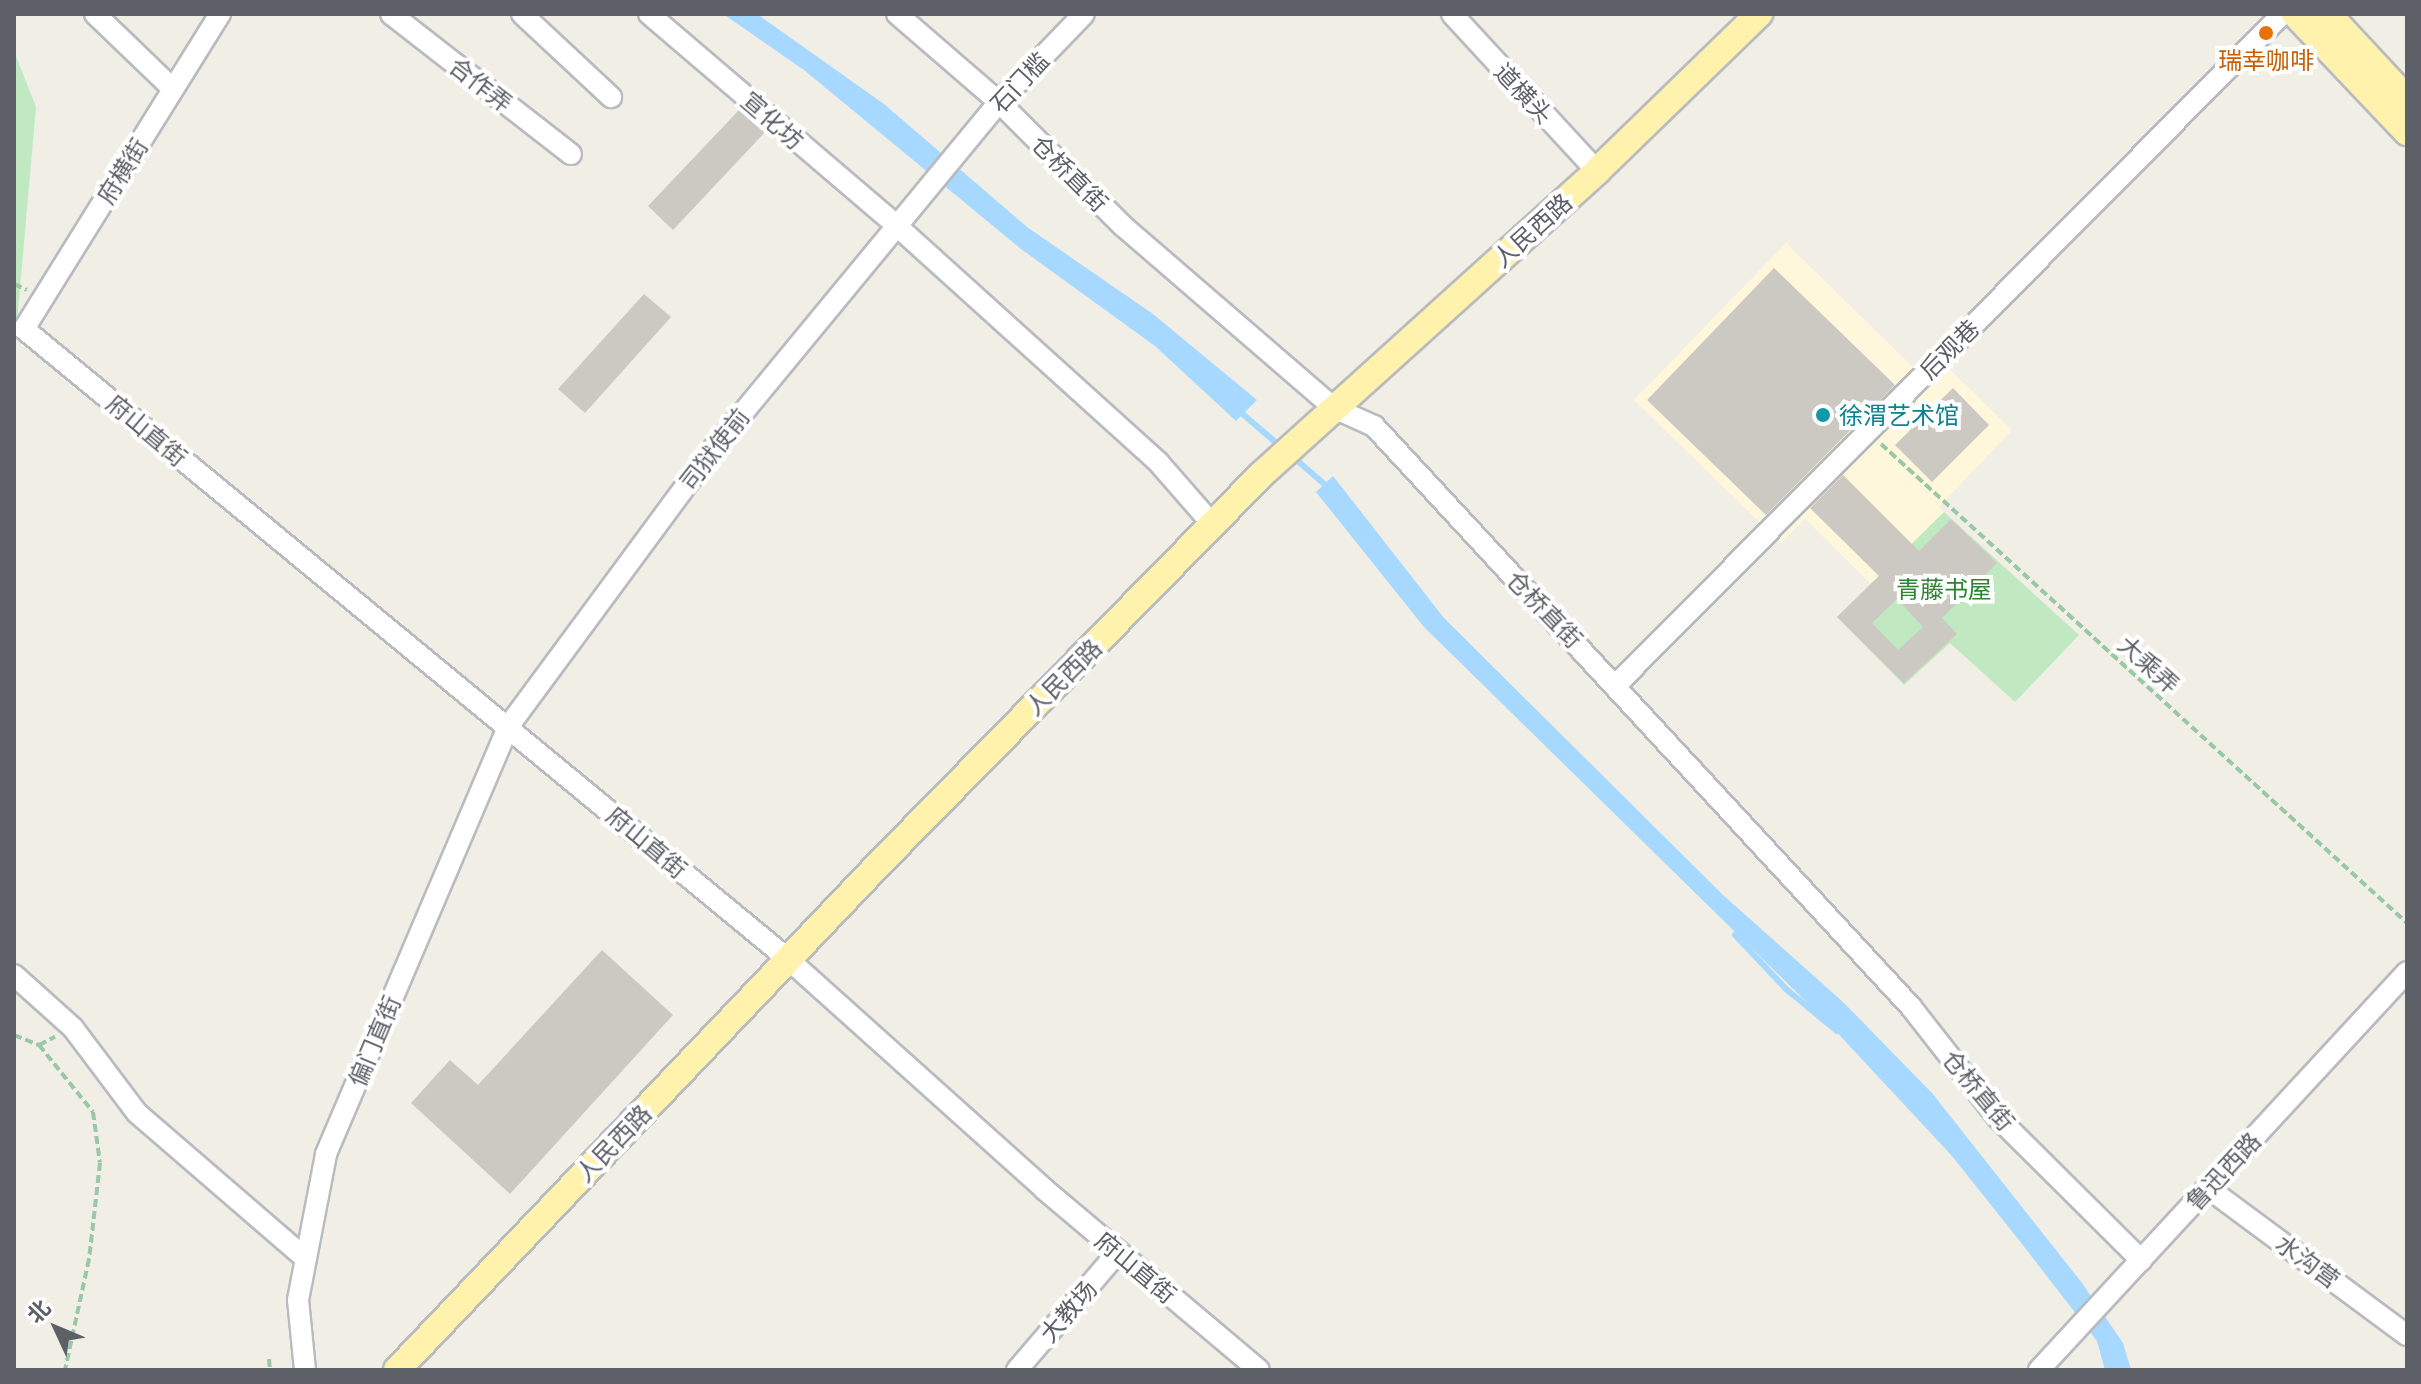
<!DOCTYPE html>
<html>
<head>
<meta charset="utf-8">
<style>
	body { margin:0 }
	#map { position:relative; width:2421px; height:1384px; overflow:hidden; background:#f0eee5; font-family:"Golos Text","Noto Sans SC",sans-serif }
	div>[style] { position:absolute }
	.commercial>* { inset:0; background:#fff7dc }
	.green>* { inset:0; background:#c0e9c1 }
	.water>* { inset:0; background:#a7d8ff }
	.stream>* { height:6px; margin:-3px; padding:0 3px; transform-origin:3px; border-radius:3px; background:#a7d8ff }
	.building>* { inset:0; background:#ccc8c2 }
	.path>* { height:4px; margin-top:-2px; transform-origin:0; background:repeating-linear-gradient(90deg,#98c8a6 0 8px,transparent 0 12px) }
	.roads { filter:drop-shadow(2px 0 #b8bbc0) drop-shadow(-2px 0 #b8bbc0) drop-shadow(0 2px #b8bbc0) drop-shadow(0 -2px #b8bbc0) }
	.minor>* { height:20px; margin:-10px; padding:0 10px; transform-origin:10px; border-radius:10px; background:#fff }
	.major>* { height:26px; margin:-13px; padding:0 13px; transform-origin:13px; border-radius:13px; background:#fff2ac }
	.dots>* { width:22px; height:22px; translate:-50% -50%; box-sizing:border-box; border:4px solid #fff; border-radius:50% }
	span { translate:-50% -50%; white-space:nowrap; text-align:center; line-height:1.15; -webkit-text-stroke:8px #fff; paint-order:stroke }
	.food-label { font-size:24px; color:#c56008 }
	.street-label { font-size:24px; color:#5d6167 }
	.culture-label { font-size:24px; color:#0d838f }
	.left { translate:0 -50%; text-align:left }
	.park-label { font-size:24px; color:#2f8432 }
	.frame { position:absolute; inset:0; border:16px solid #5d6167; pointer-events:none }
	.north { position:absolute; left:16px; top:1288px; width:80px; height:80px; -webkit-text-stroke:6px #fff; paint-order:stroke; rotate:314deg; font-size:22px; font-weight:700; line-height:32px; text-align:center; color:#5d6167 }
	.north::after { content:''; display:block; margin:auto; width:28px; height:36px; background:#5d6167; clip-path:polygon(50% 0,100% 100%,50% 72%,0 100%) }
</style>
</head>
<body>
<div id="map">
	<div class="commercial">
		<i style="clip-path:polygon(1786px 243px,1917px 371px,1934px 354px,2012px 430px,1939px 507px,1944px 512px,1871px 584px,1805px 519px,1781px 543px,1634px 400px)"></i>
	</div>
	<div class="green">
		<i style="clip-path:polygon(14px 51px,36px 107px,14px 356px)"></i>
		<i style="clip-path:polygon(1944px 512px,2079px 635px,2015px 702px,1950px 643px,1904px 685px,1837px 617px)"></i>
	</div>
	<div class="water">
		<i style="clip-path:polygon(723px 14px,757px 14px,884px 104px,1027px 227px,1153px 314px,1257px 400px,1236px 421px,1155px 346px,1021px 249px,804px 70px)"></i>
		<i style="clip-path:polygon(1333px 476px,1444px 618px,1723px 895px,1843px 1002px,1932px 1093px,2082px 1283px,2123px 1343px,2131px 1370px,2105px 1370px,2097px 1341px,2022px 1244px,1952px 1156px,1831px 1026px,1424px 627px,1316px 492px)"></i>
	</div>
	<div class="stream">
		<i style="left:1238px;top:410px;width:57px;rotate:40.7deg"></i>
		<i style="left:1293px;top:457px;width:49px;rotate:40.9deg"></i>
		<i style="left:1735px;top:935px;width:74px;rotate:46.6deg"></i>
		<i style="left:1786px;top:989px;width:66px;rotate:39.5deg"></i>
	</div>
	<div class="building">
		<i style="clip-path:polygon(740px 109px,766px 131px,673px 230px,648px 206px)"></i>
		<i style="clip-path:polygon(1774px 268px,1895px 385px,1766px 515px,1647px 400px)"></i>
		<i style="clip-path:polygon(644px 294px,671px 317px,585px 413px,558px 389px)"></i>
		<i style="clip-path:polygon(1953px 388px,1989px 425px,1932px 482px,1895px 445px)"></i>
		<i style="clip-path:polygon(evenodd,1843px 475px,1919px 551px,1951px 519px,1997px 563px,1942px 618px,1957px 634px,1904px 683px,1837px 617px,1879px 576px,1810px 508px,1843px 475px,1897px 599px,1923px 627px,1898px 650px,1872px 623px,1897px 599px)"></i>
		<i style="clip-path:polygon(602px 950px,673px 1015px,510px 1194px,411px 1103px,450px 1060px,478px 1085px)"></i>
	</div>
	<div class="path">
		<i style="left:14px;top:284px;width:14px;rotate:25deg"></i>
		<i style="left:1881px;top:444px;width:711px;rotate:42.32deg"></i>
		<i style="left:14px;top:1035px;width:27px;rotate:22deg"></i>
		<i style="left:39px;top:1045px;width:86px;rotate:51.1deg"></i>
		<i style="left:93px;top:1112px;width:51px;rotate:82.2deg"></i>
		<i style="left:100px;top:1163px;width:97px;rotate:96.5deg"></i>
		<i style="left:89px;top:1259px;width:114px;rotate:102.2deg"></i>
		<i style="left:39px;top:1045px;width:18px;rotate:-27deg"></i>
		<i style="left:269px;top:1359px;width:11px;rotate:85deg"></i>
	</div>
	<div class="roads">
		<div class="minor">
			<i style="left:95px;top:14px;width:108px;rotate:43.9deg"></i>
			<i style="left:220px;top:14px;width:371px;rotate:121.9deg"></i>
			<i style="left:24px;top:329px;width:990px;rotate:39.51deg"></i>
			<i style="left:788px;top:959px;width:344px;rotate:41.9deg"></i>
			<i style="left:1044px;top:1189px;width:281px;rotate:40.1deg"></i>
			<i style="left:391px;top:14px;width:228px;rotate:37.9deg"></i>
			<i style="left:522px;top:14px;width:122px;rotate:43deg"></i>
			<i style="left:649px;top:14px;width:326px;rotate:40.5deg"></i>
			<i style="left:897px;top:226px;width:353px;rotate:42.1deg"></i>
			<i style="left:1159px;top:463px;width:82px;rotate:48.9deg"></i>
			<i style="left:897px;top:14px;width:135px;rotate:40.8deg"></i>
			<i style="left:999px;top:102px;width:175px;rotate:45deg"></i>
			<i style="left:1123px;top:226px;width:279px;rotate:40.8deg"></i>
			<i style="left:1334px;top:408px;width:44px;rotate:24.2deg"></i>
			<i style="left:1374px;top:426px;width:791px;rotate:47.25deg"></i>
			<i style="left:1911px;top:1007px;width:141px;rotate:51.9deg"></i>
			<i style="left:1998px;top:1118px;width:202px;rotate:44.8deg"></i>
			<i style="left:1452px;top:14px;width:214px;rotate:47.3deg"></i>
			<i style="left:1617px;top:684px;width:944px;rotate:-45.21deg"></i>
			<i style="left:14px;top:975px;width:79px;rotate:41.9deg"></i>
			<i style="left:73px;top:1028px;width:106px;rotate:53deg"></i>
			<i style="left:137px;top:1113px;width:223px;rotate:40.8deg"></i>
			<i style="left:2208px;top:1188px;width:247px;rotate:36.5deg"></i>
			<i style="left:305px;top:1370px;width:70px;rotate:-95.7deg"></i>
			<i style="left:298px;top:1300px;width:149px;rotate:-79.1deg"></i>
			<i style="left:326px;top:1154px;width:464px;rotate:-66.9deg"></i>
			<i style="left:508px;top:727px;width:339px;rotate:-53.6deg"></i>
			<i style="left:709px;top:454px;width:456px;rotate:-50.5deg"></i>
			<i style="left:999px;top:102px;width:122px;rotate:-46deg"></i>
			<i style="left:1017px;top:1370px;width:155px;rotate:-49.4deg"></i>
			<i style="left:2039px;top:1370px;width:542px;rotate:-47.24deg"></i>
		</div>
		<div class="major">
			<i style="left:2295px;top:14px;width:163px;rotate:46.5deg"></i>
			<i style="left:2328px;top:14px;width:116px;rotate:47.1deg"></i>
			<i style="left:397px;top:1370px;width:702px;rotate:-46.39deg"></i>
			<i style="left:881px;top:862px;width:542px;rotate:-45.52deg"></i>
			<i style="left:1261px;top:475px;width:453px;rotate:-42.1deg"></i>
			<i style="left:1597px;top:171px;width:226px;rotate:-44.1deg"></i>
		</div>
	</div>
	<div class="dots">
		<i style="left:2266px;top:33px;background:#e8710a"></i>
		<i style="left:1823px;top:415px;background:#0f9aa8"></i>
	</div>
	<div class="food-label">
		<span style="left:2266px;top:60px">瑞幸咖啡</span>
	</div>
	<div class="street-label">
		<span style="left:1019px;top:82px;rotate:-47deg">石门槛</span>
		<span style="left:481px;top:84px;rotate:38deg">合作弄</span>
		<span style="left:1524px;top:93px;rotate:47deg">道横头</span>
		<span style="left:773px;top:120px;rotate:41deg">宣化坊</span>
		<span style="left:122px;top:171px;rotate:-58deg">府横街</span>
		<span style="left:1070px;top:173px;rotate:45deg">仓桥直街</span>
		<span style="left:1532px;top:230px;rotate:-42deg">人民西路</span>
		<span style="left:1949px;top:349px;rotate:-45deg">后观巷</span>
		<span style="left:147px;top:430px;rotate:40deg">府山直街</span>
		<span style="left:714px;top:449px;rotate:-52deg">司狱使前</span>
		<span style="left:1545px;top:609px;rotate:46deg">仓桥直街</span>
		<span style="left:2149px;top:664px;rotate:42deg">大乘弄</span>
		<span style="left:1063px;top:677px;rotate:-45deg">人民西路</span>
		<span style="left:647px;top:842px;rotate:40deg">府山直街</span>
		<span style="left:374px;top:1041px;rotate:-67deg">偏门直街</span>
		<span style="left:1979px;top:1090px;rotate:50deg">仓桥直街</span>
		<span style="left:613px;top:1143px;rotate:-46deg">人民西路</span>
		<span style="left:2223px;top:1171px;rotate:-47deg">鲁迅西路</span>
		<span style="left:2308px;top:1261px;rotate:36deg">水沟营</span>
		<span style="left:1136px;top:1267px;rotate:40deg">府山直街</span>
		<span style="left:1068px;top:1311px;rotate:-49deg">大教场</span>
	</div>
	<div class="culture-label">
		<span class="left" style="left:1839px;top:415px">徐渭艺术馆</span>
	</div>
	<div class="park-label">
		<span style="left:1944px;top:589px">青藤书屋</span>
	</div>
	<div class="frame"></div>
	<div class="north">北</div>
</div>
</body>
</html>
